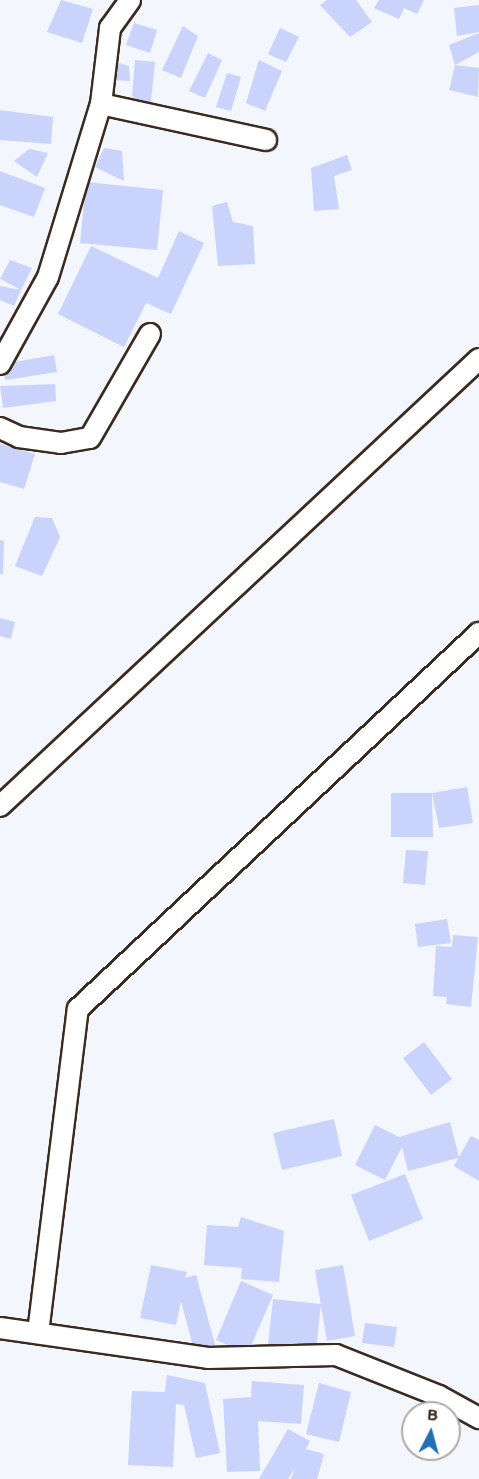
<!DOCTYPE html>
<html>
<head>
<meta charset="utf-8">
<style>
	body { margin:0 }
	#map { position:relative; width:479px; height:1479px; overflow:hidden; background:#f4f6fe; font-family:Itim,sans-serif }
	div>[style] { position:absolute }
	.building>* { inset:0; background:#cad3fb }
	.roads { filter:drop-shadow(2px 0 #3b2a1e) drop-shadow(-2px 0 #3b2a1e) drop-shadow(0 2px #3b2a1e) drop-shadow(0 -2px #3b2a1e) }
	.minor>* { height:20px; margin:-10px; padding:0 10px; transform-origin:10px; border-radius:10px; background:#fff }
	span { translate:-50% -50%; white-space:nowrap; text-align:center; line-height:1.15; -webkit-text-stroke:4.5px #fff; paint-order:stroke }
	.north { position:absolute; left:401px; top:1401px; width:60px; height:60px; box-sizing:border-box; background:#fff; border:2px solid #b1aaa5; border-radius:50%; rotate:6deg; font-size:16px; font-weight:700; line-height:24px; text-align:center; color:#3b2a1e }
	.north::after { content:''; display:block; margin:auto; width:21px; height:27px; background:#1f6fb2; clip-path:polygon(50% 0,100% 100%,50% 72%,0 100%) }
</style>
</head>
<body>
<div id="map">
	<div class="building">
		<i style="clip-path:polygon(61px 0,93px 9px,82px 43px,47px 32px)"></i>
		<i style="clip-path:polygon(327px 0,356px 0,372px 22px,350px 37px,320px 5px)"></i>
		<i style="clip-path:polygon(379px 0,424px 0,417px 14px,404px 8px,399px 19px,374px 8px)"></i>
		<i style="clip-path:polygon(479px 5px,479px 32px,457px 36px,454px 8px)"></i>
		<i style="clip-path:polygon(134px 23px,157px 30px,150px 53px,126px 45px)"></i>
		<i style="clip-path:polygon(183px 26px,198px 36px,181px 78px,162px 70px)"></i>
		<i style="clip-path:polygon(280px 28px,299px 37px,286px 62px,268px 54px)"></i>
		<i style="clip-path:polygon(479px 33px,479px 52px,455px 65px,449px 45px)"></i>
		<i style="clip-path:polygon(208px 53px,222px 60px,205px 98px,189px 91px)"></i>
		<i style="clip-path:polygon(108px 60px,129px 66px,130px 81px,108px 80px)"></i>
		<i style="clip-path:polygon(135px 60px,155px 62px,150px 110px,132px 96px)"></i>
		<i style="clip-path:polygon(259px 60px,282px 71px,265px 111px,246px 103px)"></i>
		<i style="clip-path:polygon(455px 65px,479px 68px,478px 97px,449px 90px)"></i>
		<i style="clip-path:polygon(227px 73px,241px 77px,231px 111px,216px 107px)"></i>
		<i style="clip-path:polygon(0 110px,53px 117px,51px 144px,0 140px)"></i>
		<i style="clip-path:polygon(104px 148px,122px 151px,124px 181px,95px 167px)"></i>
		<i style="clip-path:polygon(29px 149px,48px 153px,37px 177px,14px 161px)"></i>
		<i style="clip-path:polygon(347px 155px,352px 170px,334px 176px,339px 209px,314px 211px,311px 168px)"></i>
		<i style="clip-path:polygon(0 171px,45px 188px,34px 217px,0 205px)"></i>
		<i style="clip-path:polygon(86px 182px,163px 190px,157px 250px,80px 243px)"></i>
		<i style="clip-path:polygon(227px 202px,233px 222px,253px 226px,255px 264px,218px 266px,212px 206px)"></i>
		<i style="clip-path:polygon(179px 231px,204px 243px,171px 314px,146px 303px,124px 347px,58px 314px,91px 246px,158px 278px)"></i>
		<i style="clip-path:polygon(10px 260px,32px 268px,21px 290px,0 279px)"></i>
		<i style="clip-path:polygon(0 286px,21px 290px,14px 306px,0 300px)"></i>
		<i style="clip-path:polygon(54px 355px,57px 372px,5px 380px,3px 364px)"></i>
		<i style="clip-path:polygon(55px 384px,56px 401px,3px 408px,0 386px)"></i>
		<i style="clip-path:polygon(0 444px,35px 454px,24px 489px,0 482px)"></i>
		<i style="clip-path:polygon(35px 517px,52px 518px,60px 537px,42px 576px,15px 566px)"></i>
		<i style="clip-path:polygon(0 540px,4px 541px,3px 574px,0 574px)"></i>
		<i style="clip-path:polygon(0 618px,15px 622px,11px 639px,0 636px)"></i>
		<i style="clip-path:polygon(467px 787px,473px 823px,439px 828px,432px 793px)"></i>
		<i style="clip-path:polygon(391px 793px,432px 793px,433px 837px,391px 837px)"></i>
		<i style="clip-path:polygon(406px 850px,428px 851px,425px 885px,403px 883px)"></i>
		<i style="clip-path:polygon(447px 919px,451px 943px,418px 947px,415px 924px)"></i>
		<i style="clip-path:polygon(453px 935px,478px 937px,471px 1007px,446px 1004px,447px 997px,433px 996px,436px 946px,452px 947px)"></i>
		<i style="clip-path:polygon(424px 1042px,452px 1079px,431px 1095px,403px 1058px)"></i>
		<i style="clip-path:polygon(334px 1119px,342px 1156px,282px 1170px,273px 1133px)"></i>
		<i style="clip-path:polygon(450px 1122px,459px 1157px,471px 1136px,479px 1140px,479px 1181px,454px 1166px,458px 1158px,408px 1171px,402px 1147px,385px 1180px,355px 1165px,375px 1125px,399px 1137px)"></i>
		<i style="clip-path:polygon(405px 1174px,423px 1219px,369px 1241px,351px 1195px)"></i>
		<i style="clip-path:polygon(241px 1217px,284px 1231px,279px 1282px,241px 1279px,242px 1268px,204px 1265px,207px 1225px,238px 1227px)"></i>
		<i style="clip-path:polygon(151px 1265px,187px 1272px,185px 1278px,196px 1275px,216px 1348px,195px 1354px,181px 1301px,176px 1325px,140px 1318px)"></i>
		<i style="clip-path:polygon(343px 1265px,355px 1336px,327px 1341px,315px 1270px)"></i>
		<i style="clip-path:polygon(241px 1281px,273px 1295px,248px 1353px,216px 1340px)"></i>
		<i style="clip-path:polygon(273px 1299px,321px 1304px,316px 1350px,268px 1345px)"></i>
		<i style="clip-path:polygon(365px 1323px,397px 1327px,394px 1347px,362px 1343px)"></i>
		<i style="clip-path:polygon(167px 1375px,205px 1383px,220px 1453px,196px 1458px,184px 1405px,176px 1404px,173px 1467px,128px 1465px,132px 1391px,165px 1392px)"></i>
		<i style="clip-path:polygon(252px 1381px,304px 1385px,301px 1424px,258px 1421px,260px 1471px,227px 1472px,223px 1399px,251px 1397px)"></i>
		<i style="clip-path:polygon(319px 1383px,351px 1392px,339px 1442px,306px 1434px)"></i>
		<i style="clip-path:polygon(288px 1429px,310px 1441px,306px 1449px,324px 1454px,317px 1479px,291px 1479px,295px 1468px,288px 1479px,259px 1479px)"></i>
	</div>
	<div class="roads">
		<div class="minor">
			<i style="left:101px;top:104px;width:169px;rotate:12.3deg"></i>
			<i style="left:0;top:364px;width:99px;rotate:-61.1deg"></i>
			<i style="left:48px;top:277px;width:181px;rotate:-73deg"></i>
			<i style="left:101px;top:104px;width:77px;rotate:-83.2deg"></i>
			<i style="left:110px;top:28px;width:34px;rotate:-54deg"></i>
			<i style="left:0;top:428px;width:21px;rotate:25deg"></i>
			<i style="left:19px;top:437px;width:42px;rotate:8.1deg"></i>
			<i style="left:61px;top:443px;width:29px;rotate:-10deg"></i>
			<i style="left:90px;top:438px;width:120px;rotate:-60deg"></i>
			<i style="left:0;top:806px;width:655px;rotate:-43.02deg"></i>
			<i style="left:0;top:1328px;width:210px;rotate:8.2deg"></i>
			<i style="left:208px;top:1358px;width:128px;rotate:-1.3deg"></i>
			<i style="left:336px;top:1355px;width:111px;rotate:21.7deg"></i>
			<i style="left:439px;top:1396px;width:46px;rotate:28.8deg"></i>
			<i style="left:38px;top:1333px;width:326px;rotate:-83deg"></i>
			<i style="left:78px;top:1009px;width:550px;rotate:-43.16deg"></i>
		</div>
	</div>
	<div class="north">B</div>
</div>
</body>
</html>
